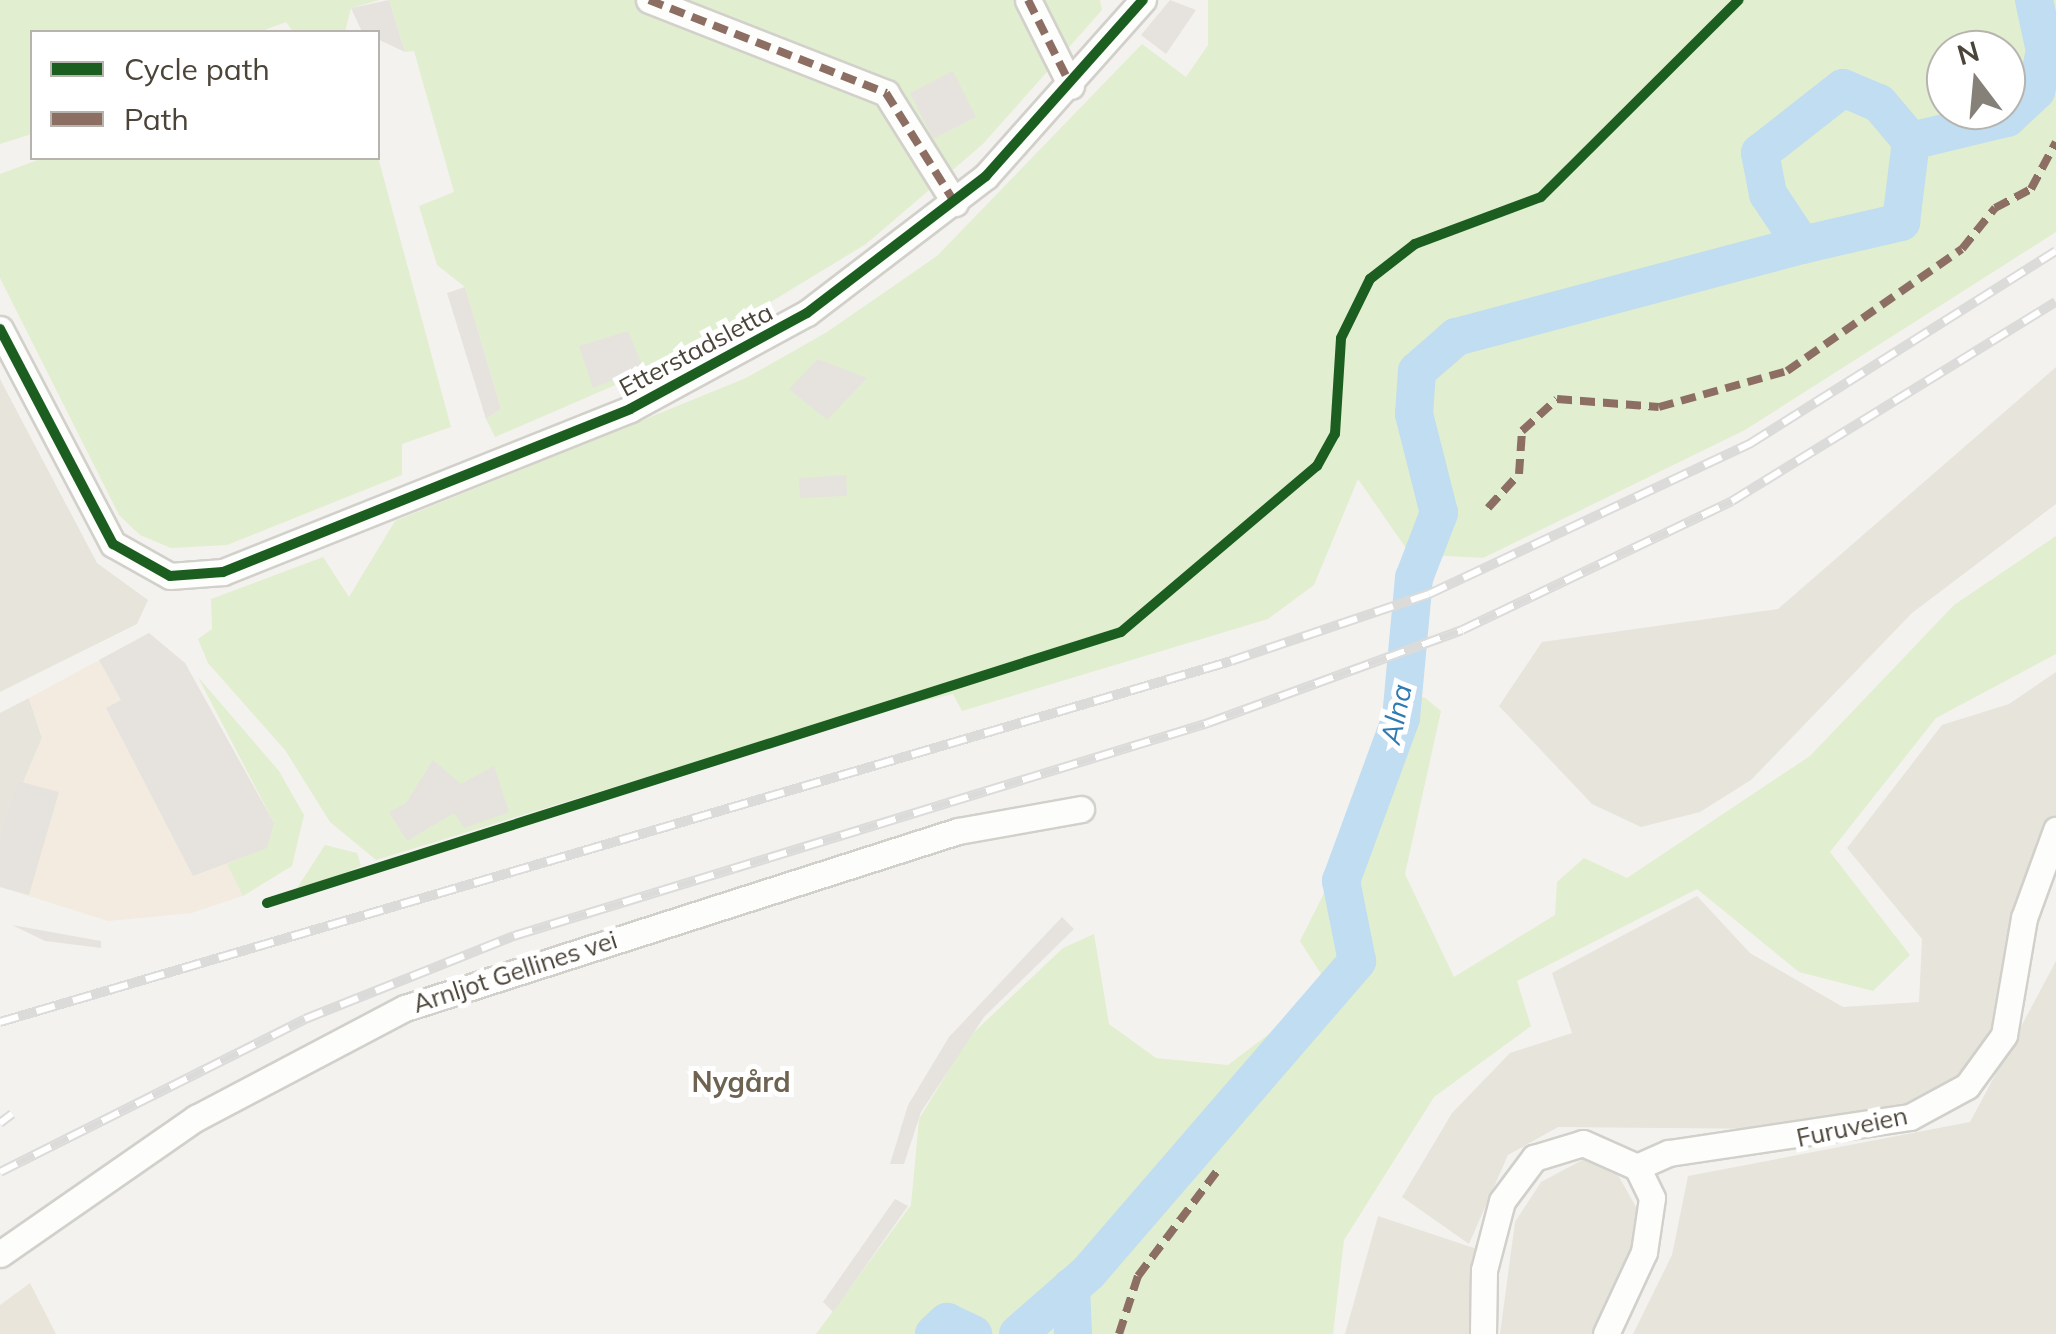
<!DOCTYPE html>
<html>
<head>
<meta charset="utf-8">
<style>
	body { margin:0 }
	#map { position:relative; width:2056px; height:1334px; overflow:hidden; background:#f4f2ee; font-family:Mulish,sans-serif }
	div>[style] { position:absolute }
	.residential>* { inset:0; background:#e7e4dc }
	.commercial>* { inset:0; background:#f3ebdf }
	.education>* { inset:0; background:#eae5da }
	.green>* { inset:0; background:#e1eecf }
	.parking>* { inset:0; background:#e6e3df }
	.river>* { height:38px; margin:-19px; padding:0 19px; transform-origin:19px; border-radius:19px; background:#c0ddf1 }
	.roads { filter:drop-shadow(2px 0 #d2d0cb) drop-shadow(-2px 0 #d2d0cb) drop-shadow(0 2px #d2d0cb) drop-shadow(0 -2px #d2d0cb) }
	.minor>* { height:25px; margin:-12.5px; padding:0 12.5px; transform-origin:12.5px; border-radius:12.5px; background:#fdfdfc }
	.rail>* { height:10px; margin-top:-5px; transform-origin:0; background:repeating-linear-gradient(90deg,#fff 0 19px,#dbdbda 0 38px); box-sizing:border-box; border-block:2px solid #dbdbda }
	.quiet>* { height:8px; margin-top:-4px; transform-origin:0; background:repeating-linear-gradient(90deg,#8d6e63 0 15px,transparent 0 23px) }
	.cycleway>* { height:10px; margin:-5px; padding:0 5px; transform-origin:5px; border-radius:5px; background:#1b5e20 }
	span { translate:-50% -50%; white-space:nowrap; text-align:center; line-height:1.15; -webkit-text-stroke:10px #fff; paint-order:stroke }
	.street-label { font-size:25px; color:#4b4439 }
	.water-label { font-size:28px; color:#2e7ab2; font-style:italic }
	.neighbourhood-label { font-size:28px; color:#6e6250; font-weight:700 }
	.legend { position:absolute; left:30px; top:30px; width:350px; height:130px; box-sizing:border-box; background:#fff; border:2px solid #b7b4b0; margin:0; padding:12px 18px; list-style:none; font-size:30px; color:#4b4439 }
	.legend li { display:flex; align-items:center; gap:20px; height:50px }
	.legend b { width:50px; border:2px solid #b7b4b0 }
	.north { position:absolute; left:1926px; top:30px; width:100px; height:100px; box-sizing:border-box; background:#fff; border:2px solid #b7b4b0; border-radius:50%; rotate:344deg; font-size:28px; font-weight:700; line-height:40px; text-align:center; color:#4b4439 }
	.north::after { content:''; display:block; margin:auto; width:35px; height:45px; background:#868178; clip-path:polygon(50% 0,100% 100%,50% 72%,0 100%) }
</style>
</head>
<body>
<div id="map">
	<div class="residential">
		<i style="clip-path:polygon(2056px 367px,2056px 504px,1912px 613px,1751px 780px,1700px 812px,1641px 827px,1592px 804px,1499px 706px,1542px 642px,1778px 609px)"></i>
		<i style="clip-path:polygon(0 379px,97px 563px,148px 600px,137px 624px,0 692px)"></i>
		<i style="clip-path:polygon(2056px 672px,2056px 848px,1983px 1058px,1941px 1096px,1771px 1129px,1558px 1127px,1508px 1155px,1469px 1244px,1402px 1197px,1452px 1113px,1510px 1053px,1572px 1033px,1552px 973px,1697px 896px,1750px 953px,1843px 1007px,1919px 1002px,1922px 939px,1847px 848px,1942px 725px,2009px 704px)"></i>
		<i style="clip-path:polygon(29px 698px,42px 738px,0 837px,0 713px)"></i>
		<i style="clip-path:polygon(2056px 961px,2056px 1334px,1633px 1334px,1672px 1255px,1688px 1176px,1970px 1122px)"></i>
		<i style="clip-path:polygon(1586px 1158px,1618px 1175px,1636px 1207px,1637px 1237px,1598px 1334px,1500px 1334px,1515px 1222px,1541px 1182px)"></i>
		<i style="clip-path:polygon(1378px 1216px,1480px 1250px,1473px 1334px,1345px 1334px)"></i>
	</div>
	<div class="commercial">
		<i style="clip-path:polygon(149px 633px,185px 663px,274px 823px,267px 848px,228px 864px,243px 896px,192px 913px,108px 921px,0 887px,0 837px,42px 738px,29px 698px)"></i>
	</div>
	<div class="education">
		<i style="clip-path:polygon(30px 1283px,56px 1334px,0 1334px,0 1305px)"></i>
	</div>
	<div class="green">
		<i style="clip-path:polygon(0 0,379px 0,351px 8px,345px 32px,293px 32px,286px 22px,259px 32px,32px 32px,32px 134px,0 144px)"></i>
		<i style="clip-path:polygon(389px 0,1100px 0,1102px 10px,983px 144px,866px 244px,680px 357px,495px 437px,486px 419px,501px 409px,465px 287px,437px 265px,419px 206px,454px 192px,414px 51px,405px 52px)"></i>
		<i style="clip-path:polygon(evenodd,1208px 0,2056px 0,2056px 232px,1745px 430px,1483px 558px,1410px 554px,1358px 479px,1314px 585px,1268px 619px,962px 711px,953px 694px,787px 734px,376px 860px,330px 822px,285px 750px,208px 663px,198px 639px,212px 629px,211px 599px,323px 557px,349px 597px,395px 521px,746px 378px,827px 332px,937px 256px,1142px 44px,1186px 77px,1208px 45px,1208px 0,1946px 50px,2006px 50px,2006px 110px,1946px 110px,1946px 50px)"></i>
		<i style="clip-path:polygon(378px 157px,451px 427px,402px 444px,402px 475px,227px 545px,171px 548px,140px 535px,119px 515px,0 278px,0 174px,43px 158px)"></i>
		<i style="clip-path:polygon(2056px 536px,2056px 654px,1936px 718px,1830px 852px,1910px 955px,1873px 991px,1799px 972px,1697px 889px,1517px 981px,1531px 1026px,1434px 1097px,1344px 1240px,1333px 1334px,816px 1334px,911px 1205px,919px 1119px,969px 1037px,1063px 948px,1094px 934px,1109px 1024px,1156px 1058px,1228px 1065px,1330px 988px,1300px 941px,1394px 754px,1404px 706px,1424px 697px,1441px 711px,1405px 874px,1454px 977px,1555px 915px,1557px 882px,1584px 858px,1627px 878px,1810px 756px,1954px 605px)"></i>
		<i style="clip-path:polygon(198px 677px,279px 771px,304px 815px,292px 866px,243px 896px,227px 864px,267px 847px,274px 823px)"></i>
		<i style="clip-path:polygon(325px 845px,357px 853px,361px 866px,292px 896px)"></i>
	</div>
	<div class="parking">
		<i style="clip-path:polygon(389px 0,405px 52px,362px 32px,351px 8px)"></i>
		<i style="clip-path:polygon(1170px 0,1196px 10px,1166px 54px,1141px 35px)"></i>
		<i style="clip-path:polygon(953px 71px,976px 117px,933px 139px,910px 93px)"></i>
		<i style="clip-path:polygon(465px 287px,501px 409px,486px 419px,447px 293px)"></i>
		<i style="clip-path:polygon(628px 331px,643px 367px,593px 388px,579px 346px)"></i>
		<i style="clip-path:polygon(818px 359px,867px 378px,827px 420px,789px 389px)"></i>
		<i style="clip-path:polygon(846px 475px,847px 496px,800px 498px,799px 478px)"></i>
		<i style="clip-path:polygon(149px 633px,185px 663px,274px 823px,267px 848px,193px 876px,106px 708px,121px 700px,99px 660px)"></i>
		<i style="clip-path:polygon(433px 760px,461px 784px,494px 766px,509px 812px,464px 828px,454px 813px,407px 841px,389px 812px,406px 803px)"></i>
		<i style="clip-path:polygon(18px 781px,59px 792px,29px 895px,0 887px,0 837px)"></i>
		<i style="clip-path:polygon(1062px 917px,1074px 929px,984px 1017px,921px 1112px,904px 1164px,890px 1164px,908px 1105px,949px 1037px)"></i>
		<i style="clip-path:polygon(12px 925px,101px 941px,101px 948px,45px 941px)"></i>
		<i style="clip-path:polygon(895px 1199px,908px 1206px,833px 1312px,823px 1302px)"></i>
	</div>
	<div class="river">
		<i style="left:1802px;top:245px;width:102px;rotate:-13.1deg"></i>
		<i style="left:1901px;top:222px;width:82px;rotate:-83deg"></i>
		<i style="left:1071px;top:1287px;width:47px;rotate:87.6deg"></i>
		<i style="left:934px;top:1334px;width:18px;rotate:-43deg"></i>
		<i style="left:947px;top:1322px;width:29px;rotate:25deg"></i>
		<i style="left:1018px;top:1334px;width:93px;rotate:-41.1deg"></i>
		<i style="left:1088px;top:1273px;width:412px;rotate:-49.2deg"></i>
		<i style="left:1357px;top:961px;width:82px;rotate:-101.3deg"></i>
		<i style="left:1341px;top:881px;width:174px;rotate:-69.8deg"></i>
		<i style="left:1401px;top:718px;width:141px;rotate:-84.7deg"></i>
		<i style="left:1414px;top:578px;width:70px;rotate:-69deg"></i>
		<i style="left:1439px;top:513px;width:102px;rotate:-104.2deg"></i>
		<i style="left:1414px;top:414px;width:43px;rotate:-86deg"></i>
		<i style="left:1417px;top:371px;width:52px;rotate:-41.1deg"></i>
		<i style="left:1456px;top:337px;width:358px;rotate:-14.9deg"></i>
		<i style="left:1802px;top:245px;width:61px;rotate:-123.7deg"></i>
		<i style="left:1768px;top:194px;width:42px;rotate:-101deg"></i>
		<i style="left:1760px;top:153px;width:105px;rotate:-38.1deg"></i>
		<i style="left:1843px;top:88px;width:39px;rotate:23deg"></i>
		<i style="left:1879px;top:103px;width:50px;rotate:49.9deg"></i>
		<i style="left:1911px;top:141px;width:99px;rotate:-13.5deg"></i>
		<i style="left:2007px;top:118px;width:40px;rotate:-43deg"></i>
		<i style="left:2036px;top:91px;width:41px;rotate:-77.3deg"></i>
		<i style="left:2045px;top:51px;width:52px;rotate:-102.2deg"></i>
	</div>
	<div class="roads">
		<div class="minor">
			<i style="left:649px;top:0;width:255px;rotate:21.4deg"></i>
			<i style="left:886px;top:93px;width:130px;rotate:57.9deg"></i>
			<i style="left:1028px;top:0;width:96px;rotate:63.4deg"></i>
			<i style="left:0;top:329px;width:243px;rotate:62.3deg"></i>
			<i style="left:113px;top:544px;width:65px;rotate:29.3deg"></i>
			<i style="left:170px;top:576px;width:53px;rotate:-4.3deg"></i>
			<i style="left:223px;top:572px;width:438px;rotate:-21.8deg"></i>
			<i style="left:630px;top:409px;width:201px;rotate:-28.5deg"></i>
			<i style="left:807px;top:313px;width:225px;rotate:-37.4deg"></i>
			<i style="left:986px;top:176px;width:236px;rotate:-48.3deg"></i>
			<i style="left:1637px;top:1167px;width:35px;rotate:-24deg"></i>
			<i style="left:1669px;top:1153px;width:244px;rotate:-8.5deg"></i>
			<i style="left:1910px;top:1117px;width:65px;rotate:-28.5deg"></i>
			<i style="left:1967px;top:1086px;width:63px;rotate:-54deg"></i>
			<i style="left:2004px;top:1035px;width:119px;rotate:-80.3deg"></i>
			<i style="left:2024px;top:918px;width:94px;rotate:-70deg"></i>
			<i style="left:0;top:1254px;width:239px;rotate:-34.8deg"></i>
			<i style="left:196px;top:1118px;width:236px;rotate:-27.8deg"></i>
			<i style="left:405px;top:1008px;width:581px;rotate:-17.75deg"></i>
			<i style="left:958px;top:831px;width:125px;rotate:-10.1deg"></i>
			<i style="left:1483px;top:1334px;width:64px;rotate:-89.1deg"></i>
			<i style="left:1484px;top:1270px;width:71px;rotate:-75.4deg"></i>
			<i style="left:1502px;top:1201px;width:54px;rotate:-53.3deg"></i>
			<i style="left:1534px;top:1158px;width:51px;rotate:-17deg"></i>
			<i style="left:1583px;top:1143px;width:59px;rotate:24deg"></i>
			<i style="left:1637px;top:1167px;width:34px;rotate:64deg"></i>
			<i style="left:1652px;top:1198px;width:55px;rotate:98.4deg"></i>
			<i style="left:1644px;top:1252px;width:90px;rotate:114.9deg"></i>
		</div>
	</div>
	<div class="rail">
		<i style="left:0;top:1022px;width:1283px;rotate:-16.34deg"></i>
		<i style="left:1231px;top:661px;width:209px;rotate:-18.7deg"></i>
		<i style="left:1429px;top:594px;width:356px;rotate:-25.1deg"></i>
		<i style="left:1751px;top:443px;width:360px;rotate:-32.2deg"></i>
		<i style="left:0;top:1123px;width:15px;rotate:-37deg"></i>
		<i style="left:0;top:1172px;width:341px;rotate:-26.6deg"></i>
		<i style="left:305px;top:1019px;width:225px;rotate:-21.7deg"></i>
		<i style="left:514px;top:936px;width:726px;rotate:-17.06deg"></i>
		<i style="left:1208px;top:723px;width:270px;rotate:-20.1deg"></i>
		<i style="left:1462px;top:630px;width:299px;rotate:-25.5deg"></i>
		<i style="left:1732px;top:501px;width:380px;rotate:-31.6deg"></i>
	</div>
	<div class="quiet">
		<i style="left:649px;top:0;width:255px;rotate:21.4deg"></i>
		<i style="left:886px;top:93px;width:130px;rotate:57.9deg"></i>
		<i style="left:1028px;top:0;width:96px;rotate:63.4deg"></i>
		<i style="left:1488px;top:508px;width:46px;rotate:-47.6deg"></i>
		<i style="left:1519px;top:474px;width:43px;rotate:-86deg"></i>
		<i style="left:1522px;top:431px;width:47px;rotate:-42.4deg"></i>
		<i style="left:1557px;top:399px;width:102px;rotate:4.5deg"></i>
		<i style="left:1659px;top:407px;width:133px;rotate:-15.7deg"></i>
		<i style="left:1787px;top:371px;width:213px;rotate:-34.9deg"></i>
		<i style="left:1962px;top:249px;width:53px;rotate:-51.2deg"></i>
		<i style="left:1995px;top:208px;width:41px;rotate:-27.8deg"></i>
		<i style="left:2031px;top:189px;width:53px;rotate:-62deg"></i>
		<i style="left:1119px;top:1334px;width:61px;rotate:-71.9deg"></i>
		<i style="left:1138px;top:1276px;width:133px;rotate:-53deg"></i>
	</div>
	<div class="cycleway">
		<i style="left:0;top:329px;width:243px;rotate:62.3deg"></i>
		<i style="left:113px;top:544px;width:65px;rotate:29.3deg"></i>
		<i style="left:170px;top:576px;width:53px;rotate:-4.3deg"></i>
		<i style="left:223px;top:572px;width:438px;rotate:-21.8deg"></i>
		<i style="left:630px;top:409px;width:201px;rotate:-28.5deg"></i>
		<i style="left:807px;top:313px;width:225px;rotate:-37.4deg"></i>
		<i style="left:986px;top:176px;width:236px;rotate:-48.3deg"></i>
		<i style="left:267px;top:903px;width:896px;rotate:-17.61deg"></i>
		<i style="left:1121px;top:632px;width:257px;rotate:-40.3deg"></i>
		<i style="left:1317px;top:466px;width:37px;rotate:-61deg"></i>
		<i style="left:1335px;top:434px;width:96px;rotate:-86.4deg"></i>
		<i style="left:1341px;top:338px;width:66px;rotate:-63.8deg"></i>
		<i style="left:1370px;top:279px;width:57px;rotate:-37.9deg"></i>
		<i style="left:1415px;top:244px;width:134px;rotate:-20.5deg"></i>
		<i style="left:1541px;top:197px;width:279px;rotate:-44.9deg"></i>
	</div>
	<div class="street-label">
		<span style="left:696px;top:350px;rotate:-28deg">Etterstadsletta</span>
		<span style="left:515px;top:972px;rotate:-18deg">Arnljot Gellines vei</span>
		<span style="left:1852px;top:1127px;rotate:-12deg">Furuveien</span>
	</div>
	<div class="water-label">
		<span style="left:1396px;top:714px;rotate:-78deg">Alna</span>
	</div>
	<div class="neighbourhood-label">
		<span style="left:741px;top:1082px">Nygård</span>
	</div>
	<ul class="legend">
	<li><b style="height:12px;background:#1b5e20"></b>Cycle path</li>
	<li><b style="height:12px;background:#8d6e63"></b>Path</li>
	</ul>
	<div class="north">N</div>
</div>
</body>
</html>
